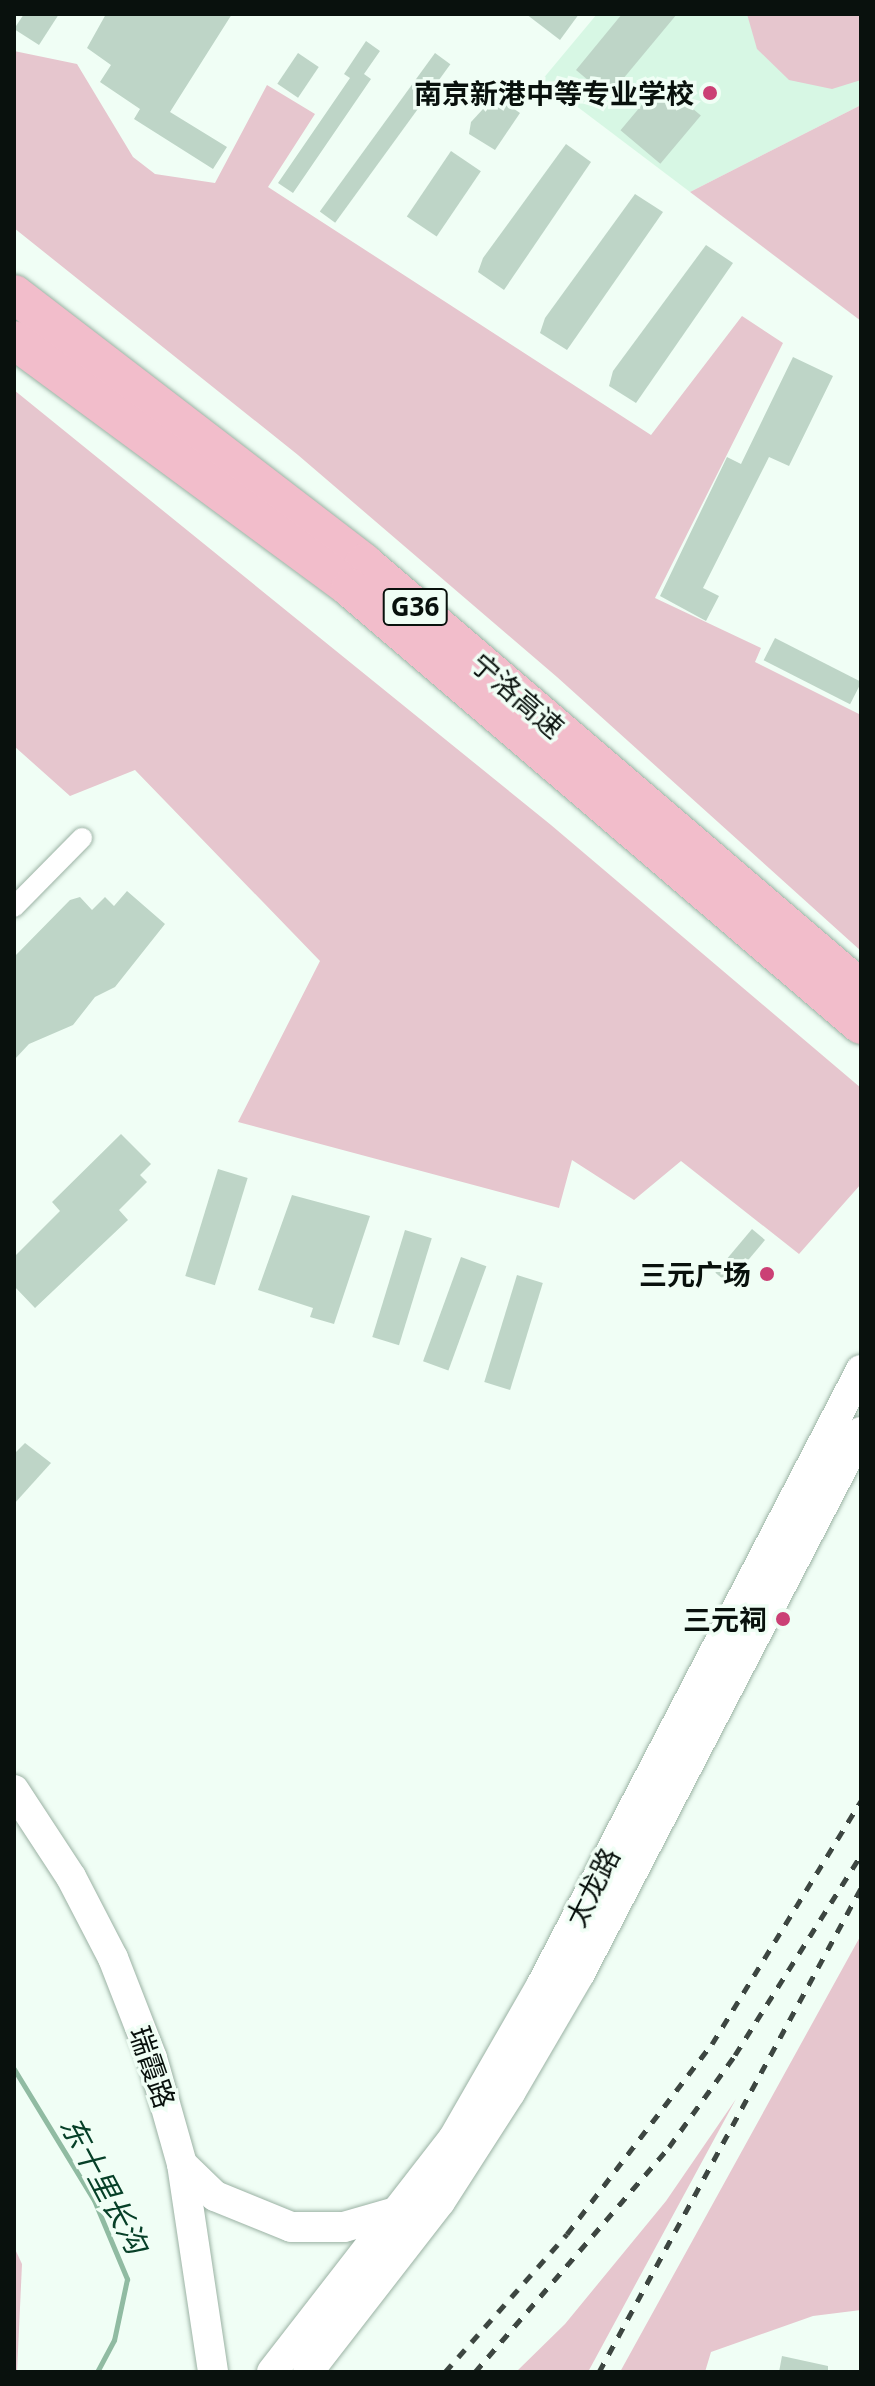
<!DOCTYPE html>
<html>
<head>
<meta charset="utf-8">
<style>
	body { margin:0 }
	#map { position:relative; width:875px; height:2386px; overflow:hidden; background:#f0fef5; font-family:"Open Sans","Noto Sans SC",sans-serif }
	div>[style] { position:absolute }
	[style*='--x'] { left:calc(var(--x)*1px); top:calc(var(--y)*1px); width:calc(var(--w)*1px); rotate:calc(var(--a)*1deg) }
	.built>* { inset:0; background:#d7f7e4 }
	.green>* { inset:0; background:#e6c6ce }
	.stream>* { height:5px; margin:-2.5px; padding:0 2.5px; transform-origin:2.5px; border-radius:2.5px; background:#90bba2 }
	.building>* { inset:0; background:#bed5c7; transform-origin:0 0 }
	.roads { filter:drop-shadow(0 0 2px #9bb2a4) drop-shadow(0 0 2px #9bb2a4) }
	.street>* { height:20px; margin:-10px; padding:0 10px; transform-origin:10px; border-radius:10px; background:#fff }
	.secondary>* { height:30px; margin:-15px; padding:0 15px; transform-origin:15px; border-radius:15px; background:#fff }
	.highway>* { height:38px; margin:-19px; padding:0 19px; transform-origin:19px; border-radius:19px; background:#f2bdcb }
	.rail>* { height:5px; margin-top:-2.5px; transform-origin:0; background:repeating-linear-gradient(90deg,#3d4641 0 10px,transparent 0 20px) }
	.dots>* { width:22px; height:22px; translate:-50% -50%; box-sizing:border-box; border:4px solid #f0fef5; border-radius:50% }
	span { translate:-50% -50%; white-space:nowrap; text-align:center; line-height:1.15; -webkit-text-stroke:7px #f0fef5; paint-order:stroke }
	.shield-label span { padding:2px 6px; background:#f0fef5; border:2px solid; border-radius:6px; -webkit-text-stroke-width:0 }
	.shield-label { font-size:26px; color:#09110d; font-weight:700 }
	.poi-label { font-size:28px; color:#09110d; font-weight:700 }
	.right { translate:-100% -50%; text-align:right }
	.street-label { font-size:28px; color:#09110d }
	.water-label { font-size:30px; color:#074028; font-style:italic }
	.frame { position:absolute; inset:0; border:16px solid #09110d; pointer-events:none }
</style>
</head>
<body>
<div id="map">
	<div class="built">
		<i style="clip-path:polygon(597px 14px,861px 14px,861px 105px,690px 192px,542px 80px)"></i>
	</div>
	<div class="green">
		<i style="clip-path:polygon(747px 14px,861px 14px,861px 80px,832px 89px,789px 80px,757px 49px)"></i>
		<i style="clip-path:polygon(14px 51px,77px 64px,133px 157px,155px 174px,215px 183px,267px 85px,315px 114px,268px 187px,651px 435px,742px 316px,783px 343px,655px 598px,761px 648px,755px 662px,861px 715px,861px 951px,557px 677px,298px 455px,14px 228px)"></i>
		<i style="clip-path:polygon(861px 105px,861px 321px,690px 192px)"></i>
		<i style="clip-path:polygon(14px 390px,551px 825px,861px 1088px,861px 1184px,799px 1254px,681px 1161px,634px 1200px,572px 1160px,559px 1208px,238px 1122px,320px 961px,135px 770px,70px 796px,14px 746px)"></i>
		<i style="clip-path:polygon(861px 1935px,861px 2310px,813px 2316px,711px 2352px,705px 2372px,620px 2372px)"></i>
		<i style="clip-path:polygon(736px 2099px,588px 2372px,516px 2372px,565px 2324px,666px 2201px)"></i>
		<i style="clip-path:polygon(14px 2247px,22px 2264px,17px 2372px,14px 2372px)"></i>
	</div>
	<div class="stream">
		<i style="--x:14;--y:2069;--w:153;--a:58.6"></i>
		<i style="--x:94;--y:2200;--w:86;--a:67.3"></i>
		<i style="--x:127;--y:2279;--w:62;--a:102"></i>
		<i style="--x:114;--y:2340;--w:36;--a:118"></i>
	</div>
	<div class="building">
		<i style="clip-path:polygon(24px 14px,59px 14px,39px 45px,14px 29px)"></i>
		<i style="clip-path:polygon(106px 14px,232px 14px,170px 112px,227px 147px,213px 169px,134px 119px,140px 109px,100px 82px,111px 65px,87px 48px)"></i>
		<i style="clip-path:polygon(526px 14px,579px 14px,560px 40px)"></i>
		<i style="clip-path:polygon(622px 14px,677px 14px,608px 97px,576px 70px)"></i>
		<i style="clip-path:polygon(366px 41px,380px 51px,364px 74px,371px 79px,293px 193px,278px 183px,350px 78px,344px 74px)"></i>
		<i style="left:298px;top:53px;width:25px;height:37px;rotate:34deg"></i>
		<i style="left:435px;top:53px;width:19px;height:196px;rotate:36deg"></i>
		<i style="left:661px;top:82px;width:52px;height:63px;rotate:40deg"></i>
		<i style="clip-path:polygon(495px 96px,520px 113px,495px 150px,469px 134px,471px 122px)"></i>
		<i style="clip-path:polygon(566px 144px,591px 162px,504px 290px,478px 272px,483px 258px)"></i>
		<i style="left:451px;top:151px;width:36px;height:79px;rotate:34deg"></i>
		<i style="clip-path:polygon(635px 194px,663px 212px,567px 350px,540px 333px,545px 318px)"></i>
		<i style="clip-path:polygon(706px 245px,733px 263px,636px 403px,609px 386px,613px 371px)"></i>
		<i style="clip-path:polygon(793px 357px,833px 376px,789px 466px,769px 457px,703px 588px,719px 596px,706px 621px,660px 596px,727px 457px,741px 464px)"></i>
		<i style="left:775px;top:638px;width:97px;height:25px;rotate:27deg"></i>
		<i style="clip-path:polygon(127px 891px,165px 924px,115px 987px,95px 997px,73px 1025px,29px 1044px,14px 1060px,14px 957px,70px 900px,80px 897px,92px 910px,105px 897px,114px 906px)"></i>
		<i style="clip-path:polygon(121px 1134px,151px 1164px,140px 1175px,147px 1182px,119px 1210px,128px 1220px,35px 1308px,14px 1286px,14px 1257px,60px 1211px,52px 1202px)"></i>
		<i style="left:218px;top:1169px;width:31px;height:112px;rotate:17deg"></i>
		<i style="clip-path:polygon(292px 1195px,370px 1216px,334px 1324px,310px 1317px,313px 1308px,258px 1290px)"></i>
		<i style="left:752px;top:1229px;width:17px;height:57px;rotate:40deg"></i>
		<i style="left:405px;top:1230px;width:28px;height:112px;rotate:17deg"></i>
		<i style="left:461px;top:1257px;width:27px;height:111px;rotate:20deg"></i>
		<i style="left:517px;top:1275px;width:27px;height:112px;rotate:17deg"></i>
		<i style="clip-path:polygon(25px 1443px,51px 1463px,14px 1504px,14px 1454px)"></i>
		<i style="clip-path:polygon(782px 2356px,828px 2366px,828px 2372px,779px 2372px)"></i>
	</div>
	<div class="roads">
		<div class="street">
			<i style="--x:14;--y:907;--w:97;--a:-45.4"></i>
		</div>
		<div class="secondary">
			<i style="--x:14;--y:1790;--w:104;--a:56.8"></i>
			<i style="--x:71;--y:1877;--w:91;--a:62.6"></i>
			<i style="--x:113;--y:1958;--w:107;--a:68.7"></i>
			<i style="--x:152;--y:2058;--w:110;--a:74.2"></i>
			<i style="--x:182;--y:2164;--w:210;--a:81.5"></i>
			<i style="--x:182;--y:2164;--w:46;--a:44.1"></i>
			<i style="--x:215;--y:2196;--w:82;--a:22.2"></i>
			<i style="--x:291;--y:2227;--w:53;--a:0"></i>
			<i style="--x:344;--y:2227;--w:57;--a:-16.2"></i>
			<i style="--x:272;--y:2372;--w:295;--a:-52.2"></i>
			<i style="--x:453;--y:2139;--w:179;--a:-60.1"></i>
			<i style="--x:542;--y:1984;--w:692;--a:-62.55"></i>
			<i style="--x:308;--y:2372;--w:215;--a:-52.2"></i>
			<i style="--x:440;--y:2202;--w:130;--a:-57.3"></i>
			<i style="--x:510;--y:2093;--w:137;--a:-59.7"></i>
			<i style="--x:579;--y:1975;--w:612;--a:-62.56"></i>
		</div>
		<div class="highway">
			<i style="--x:14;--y:294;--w:441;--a:37.5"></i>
			<i style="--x:364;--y:563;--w:655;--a:40.6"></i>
			<i style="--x:14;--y:340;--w:418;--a:36.4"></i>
			<i style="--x:350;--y:588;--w:672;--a:40.54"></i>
		</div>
	</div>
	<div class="rail">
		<i style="--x:445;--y:2372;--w:184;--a:-48.5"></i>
		<i style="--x:567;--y:2234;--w:239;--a:-52.7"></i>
		<i style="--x:712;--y:2044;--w:285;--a:-58.5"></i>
		<i style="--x:475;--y:2372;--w:297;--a:-49.2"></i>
		<i style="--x:669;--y:2147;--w:113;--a:-54.3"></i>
		<i style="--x:735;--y:2055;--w:236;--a:-57.8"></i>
		<i style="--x:599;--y:2372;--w:550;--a:-61.57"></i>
	</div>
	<div class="dots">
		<i style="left:710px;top:93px;background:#cb4075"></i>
		<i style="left:767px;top:1274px;background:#cb4075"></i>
		<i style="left:783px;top:1619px;background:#cb4075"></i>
	</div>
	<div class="shield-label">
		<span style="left:415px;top:607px">G36</span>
	</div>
	<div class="poi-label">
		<span class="right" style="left:694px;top:93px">南京新港中等专业学校</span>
		<span class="right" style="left:751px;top:1274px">三元广场</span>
		<span class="right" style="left:767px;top:1619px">三元祠</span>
	</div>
	<div class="street-label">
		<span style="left:518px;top:695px;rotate:41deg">宁洛高速</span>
		<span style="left:592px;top:1887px;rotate:-63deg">太龙路</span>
		<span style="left:153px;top:2067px;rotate:71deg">瑞霞路</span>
	</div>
	<div class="water-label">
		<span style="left:104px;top:2185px;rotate:62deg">东十里长沟</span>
	</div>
	<div class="frame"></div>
</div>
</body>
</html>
